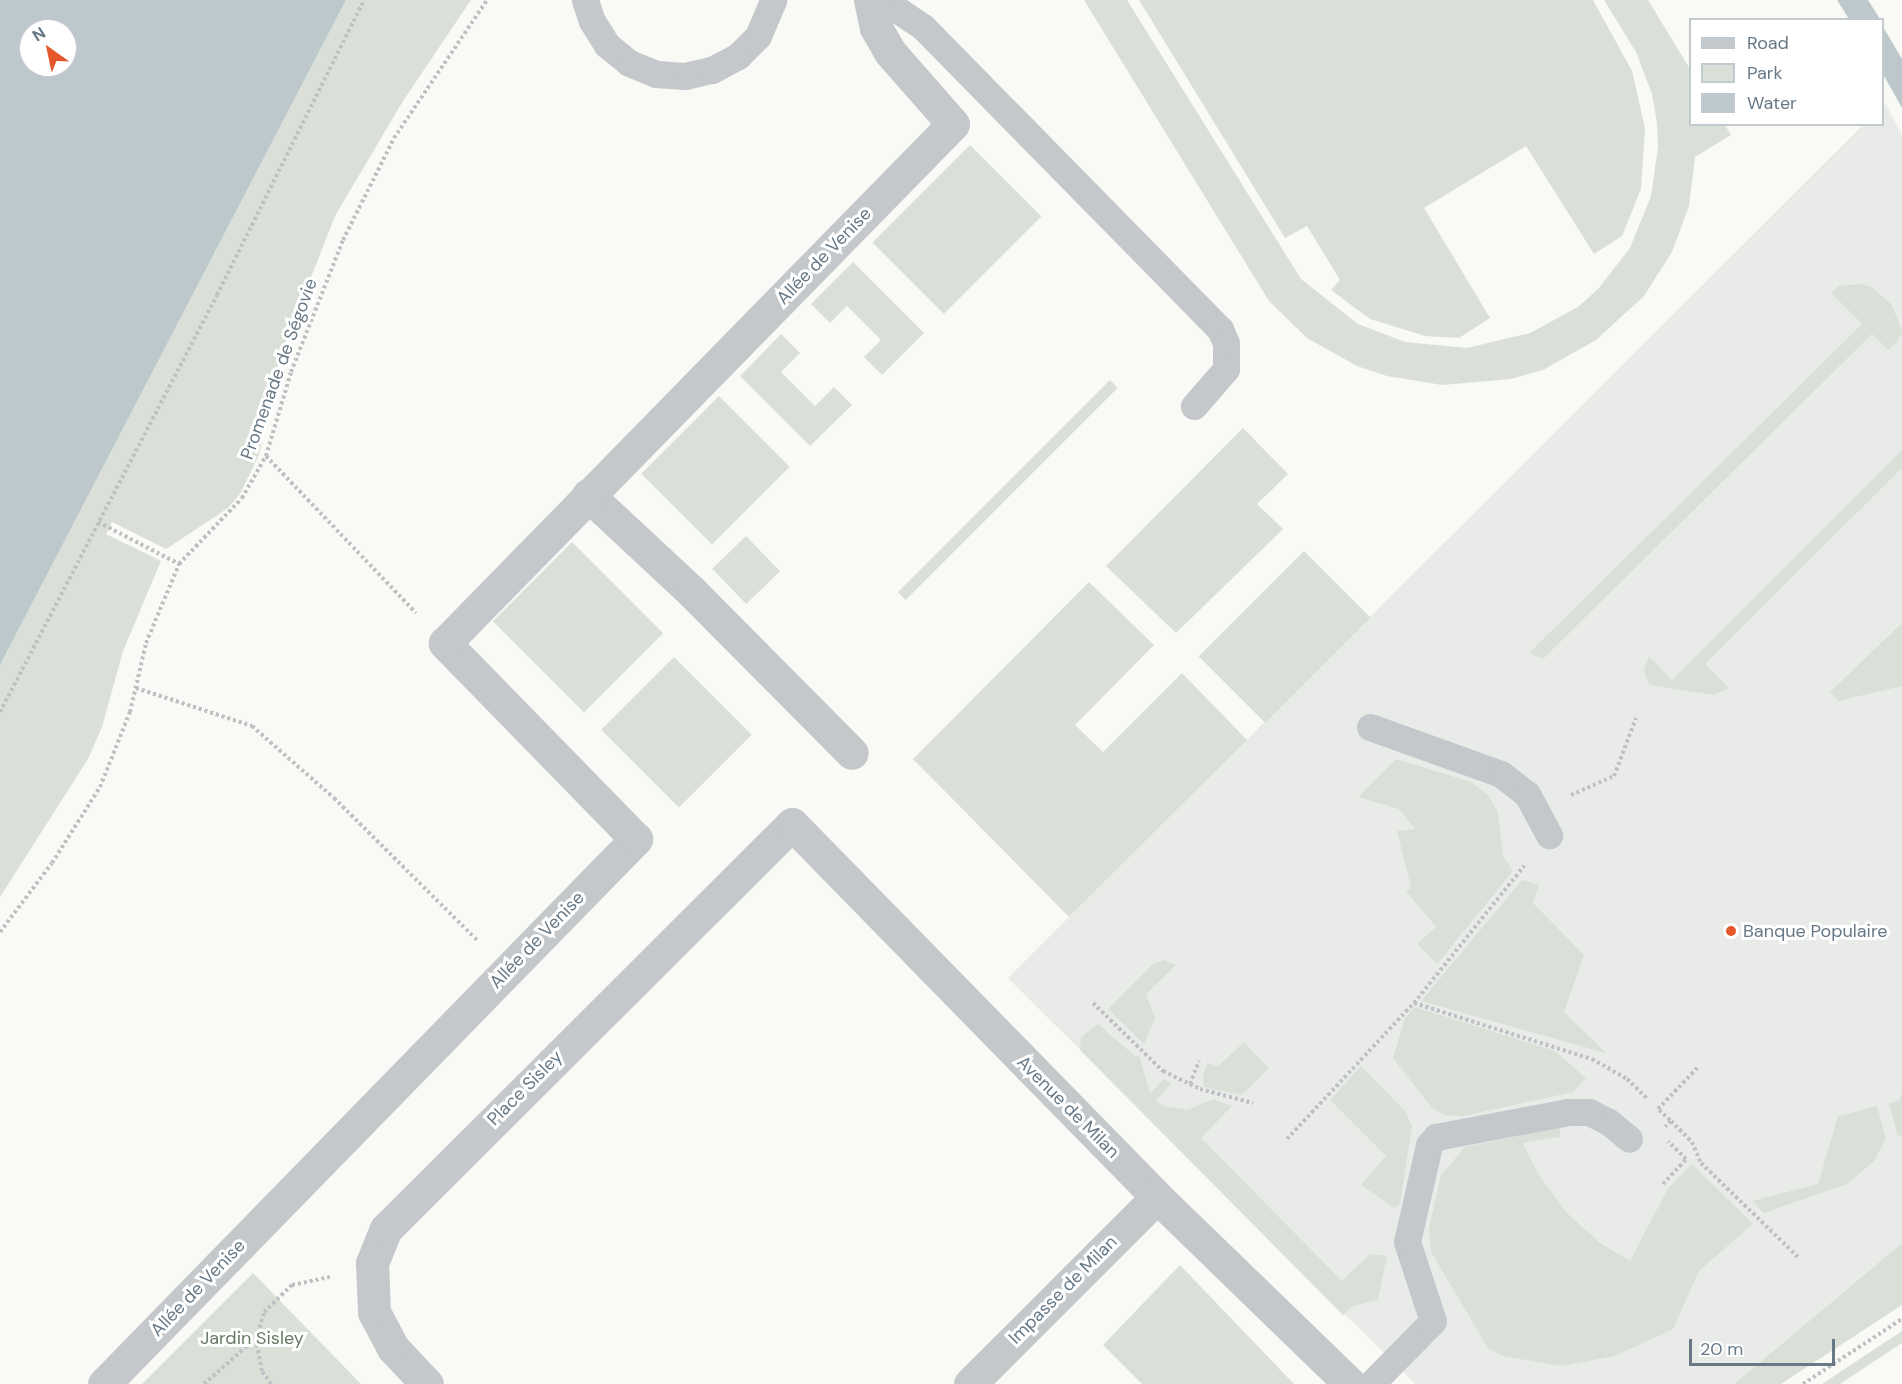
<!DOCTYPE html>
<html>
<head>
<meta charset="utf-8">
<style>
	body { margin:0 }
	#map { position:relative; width:1902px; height:1384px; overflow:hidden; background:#f9f9f6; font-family:"DM Sans",sans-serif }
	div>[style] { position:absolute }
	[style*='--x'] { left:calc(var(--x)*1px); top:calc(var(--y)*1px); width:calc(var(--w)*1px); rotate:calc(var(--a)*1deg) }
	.built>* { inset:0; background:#e9ebe9 }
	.green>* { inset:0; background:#dae0d7; transform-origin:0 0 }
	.water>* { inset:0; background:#bcc8cc }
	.path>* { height:4px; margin-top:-2px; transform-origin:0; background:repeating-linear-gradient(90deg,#bec0c3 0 3px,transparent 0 6px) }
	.service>* { height:27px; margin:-13.5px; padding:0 13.5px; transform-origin:13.5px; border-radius:13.5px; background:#c4c8cb }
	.pedestrian>* { height:33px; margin:-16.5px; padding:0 16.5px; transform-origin:16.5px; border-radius:16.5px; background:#c4c8cb }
	.minor>* { height:33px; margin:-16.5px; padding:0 16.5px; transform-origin:16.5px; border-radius:16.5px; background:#c4c8cb }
	.dots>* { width:16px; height:16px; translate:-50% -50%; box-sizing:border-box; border:3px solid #fff; border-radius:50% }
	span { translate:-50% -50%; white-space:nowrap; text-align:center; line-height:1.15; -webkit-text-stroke:6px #fff; paint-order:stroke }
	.street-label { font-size:18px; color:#677987 }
	.poi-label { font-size:18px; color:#677987 }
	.left { translate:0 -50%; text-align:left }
	.park-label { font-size:18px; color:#667962 }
	.legend { position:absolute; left:1689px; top:18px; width:195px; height:108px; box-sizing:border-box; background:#fff; border:2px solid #c2c9cf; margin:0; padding:8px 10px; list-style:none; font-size:18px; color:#677987 }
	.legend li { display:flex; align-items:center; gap:12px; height:30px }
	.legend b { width:30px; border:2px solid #c2c9cf }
	.north { position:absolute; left:18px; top:18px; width:60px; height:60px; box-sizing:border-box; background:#fff; border:2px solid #c2c9cf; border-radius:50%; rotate:327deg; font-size:16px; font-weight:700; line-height:24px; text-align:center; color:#677987 }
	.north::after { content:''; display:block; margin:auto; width:21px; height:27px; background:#e5562a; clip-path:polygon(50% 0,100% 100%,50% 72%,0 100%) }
	.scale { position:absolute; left:1689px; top:1339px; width:146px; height:27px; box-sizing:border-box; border:3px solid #677987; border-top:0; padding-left:8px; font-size:18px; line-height:21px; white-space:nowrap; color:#677987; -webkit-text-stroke:4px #fff; paint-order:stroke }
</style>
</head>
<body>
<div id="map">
	<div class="built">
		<i style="clip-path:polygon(1885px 103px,1902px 135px,1902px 1243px,1734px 1384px,1415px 1384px,1008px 978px,1863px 125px,1882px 124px)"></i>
	</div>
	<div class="green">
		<i style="clip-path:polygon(346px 0,471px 0,403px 101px,335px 216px,281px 354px,259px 455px,240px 494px,228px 508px,166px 549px,112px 522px,106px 534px,161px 561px,123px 651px,102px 727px,88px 759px,0 897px,0 665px)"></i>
		<i style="clip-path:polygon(1084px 0,1127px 0,1301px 279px,1358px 324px,1405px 342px,1467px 348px,1530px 333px,1578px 307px,1599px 288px,1630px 248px,1651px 196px,1658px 147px,1657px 123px,1652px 94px,1636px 52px,1604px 0,1648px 0,1690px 69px,1690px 124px,1725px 125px,1731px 135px,1695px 157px,1689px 206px,1672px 252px,1644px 296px,1596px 340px,1543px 370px,1511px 379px,1442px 385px,1387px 376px,1357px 366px,1307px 338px,1269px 301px)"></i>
		<i style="clip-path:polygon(1139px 0,1593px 0,1632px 71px,1645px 128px,1641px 189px,1622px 236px,1594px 254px,1526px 146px,1424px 208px,1490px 318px,1459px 338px,1425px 336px,1370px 319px,1331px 290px,1340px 280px,1307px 226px,1285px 238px)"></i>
		<i style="left:970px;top:145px;width:101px;height:138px;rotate:45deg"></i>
		<i style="clip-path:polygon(853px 262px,924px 333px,882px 375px,864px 357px,881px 340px,847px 306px,830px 323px,811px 304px)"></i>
		<i style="clip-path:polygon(1860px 284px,1872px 287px,1892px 305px,1902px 331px,1898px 341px,1888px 350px,1872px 334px,1543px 659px,1529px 653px,1862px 324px,1831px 293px,1839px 286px)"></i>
		<i style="clip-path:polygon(781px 334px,800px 353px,781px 372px,815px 406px,834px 387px,852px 405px,810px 446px,740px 376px)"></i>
		<i style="left:1110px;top:380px;width:11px;height:300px;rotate:45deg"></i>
		<i style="left:719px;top:396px;width:100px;height:110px;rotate:45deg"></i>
		<i style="clip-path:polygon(1243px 428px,1288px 474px,1257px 504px,1283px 529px,1176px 633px,1106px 566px)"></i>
		<i style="clip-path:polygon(1902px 450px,1902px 468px,1705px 664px,1729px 688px,1714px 695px,1649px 685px,1644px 670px,1649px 656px,1672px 680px)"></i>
		<i style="left:746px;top:536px;width:49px;height:47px;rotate:46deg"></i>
		<i style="left:572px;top:542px;width:129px;height:112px;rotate:45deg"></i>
		<i style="left:1304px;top:551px;width:94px;height:149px;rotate:45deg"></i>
		<i style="clip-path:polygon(1089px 582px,1154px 645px,1075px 725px,1103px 752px,1182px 673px,1247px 740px,1069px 917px,913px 759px)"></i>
		<i style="clip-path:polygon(1902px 623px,1902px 686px,1838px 701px,1830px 692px)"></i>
		<i style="left:674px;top:657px;width:110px;height:103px;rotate:45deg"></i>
		<i style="clip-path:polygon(1396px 759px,1471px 782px,1488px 795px,1498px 812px,1503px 856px,1513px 871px,1437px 964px,1417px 944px,1436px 927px,1406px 891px,1411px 887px,1397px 831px,1415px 829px,1399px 809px,1358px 797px)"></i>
		<i style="clip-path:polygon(1522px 880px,1539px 885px,1533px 903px,1584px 955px,1564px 1012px,1606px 1053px,1421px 1001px)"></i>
		<i style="clip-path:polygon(1163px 960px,1176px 965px,1146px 994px,1155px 1018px,1144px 1044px,1108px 1009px,1152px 965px)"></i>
		<i style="clip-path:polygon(1415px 1007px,1555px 1051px,1586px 1078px,1573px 1092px,1464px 1116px,1444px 1115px,1432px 1108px,1393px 1058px,1405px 1018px)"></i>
		<i style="clip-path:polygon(1098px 1024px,1136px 1057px,1139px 1054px,1150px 1094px,1164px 1079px,1171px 1084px,1156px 1101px,1163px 1106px,1187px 1110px,1213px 1099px,1232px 1106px,1201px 1138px,1342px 1281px,1370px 1254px,1387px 1256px,1378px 1300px,1352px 1306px,1343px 1315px,1080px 1050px,1081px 1037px)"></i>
		<i style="clip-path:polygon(1244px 1042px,1269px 1068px,1242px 1095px,1204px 1087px,1203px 1076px,1207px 1063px,1218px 1066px)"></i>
		<i style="clip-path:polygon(1361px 1066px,1405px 1111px,1412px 1126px,1400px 1204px,1394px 1208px,1361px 1185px,1386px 1156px,1330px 1100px)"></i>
		<i style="clip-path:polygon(1902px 1089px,1902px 1135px,1898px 1136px,1889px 1103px,1900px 1100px)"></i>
		<i style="clip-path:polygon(1877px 1106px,1886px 1139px,1874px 1161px,1847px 1184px,1764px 1213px,1752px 1201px,1818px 1184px,1838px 1116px)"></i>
		<i style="clip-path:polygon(1560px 1127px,1560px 1137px,1523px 1143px,1537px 1172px,1566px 1212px,1600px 1243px,1630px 1261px,1668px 1188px,1692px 1164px,1753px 1224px,1699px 1271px,1673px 1329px,1615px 1356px,1562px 1366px,1503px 1356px,1488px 1348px,1431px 1252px,1429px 1228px,1441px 1175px,1465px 1147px)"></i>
		<i style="clip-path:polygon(1902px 1243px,1902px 1305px,1781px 1384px,1734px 1384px)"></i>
		<i style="clip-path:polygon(1180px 1265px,1294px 1384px,1142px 1384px,1103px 1345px)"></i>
		<i style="clip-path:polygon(253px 1273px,361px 1384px,142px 1384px)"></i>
		<i style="clip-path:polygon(1902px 1331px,1902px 1343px,1840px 1384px,1822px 1384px)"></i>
	</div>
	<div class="water">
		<i style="clip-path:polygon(evenodd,0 0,346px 0,0 665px,0 0,30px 30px,66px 30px,66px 66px,30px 66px,30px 30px)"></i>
		<i style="clip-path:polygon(1837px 0,1868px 0,1880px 19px,1849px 19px)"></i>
		<i style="clip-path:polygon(1882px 25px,1902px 59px,1902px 108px,1883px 74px)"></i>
	</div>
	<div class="path">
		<i style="--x:266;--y:456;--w:217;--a:46.3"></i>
		<i style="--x:98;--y:522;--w:91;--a:27.4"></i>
		<i style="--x:136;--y:688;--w:122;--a:18.1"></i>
		<i style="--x:252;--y:726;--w:109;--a:41.3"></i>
		<i style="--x:334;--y:798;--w:202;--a:44.8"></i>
		<i style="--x:0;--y:712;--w:470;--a:-62.5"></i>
		<i style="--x:217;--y:295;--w:330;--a:-63.5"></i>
		<i style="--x:1571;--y:795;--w:47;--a:-23.8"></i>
		<i style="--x:1614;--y:776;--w:62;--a:-69.2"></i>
		<i style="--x:0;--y:932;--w:86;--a:-53"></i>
		<i style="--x:52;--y:863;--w:90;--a:-57.7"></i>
		<i style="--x:100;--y:787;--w:81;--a:-68.2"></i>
		<i style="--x:130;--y:712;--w:71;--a:-76.9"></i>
		<i style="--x:146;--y:643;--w:86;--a:-67.3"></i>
		<i style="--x:179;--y:564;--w:91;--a:-46.3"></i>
		<i style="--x:242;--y:498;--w:48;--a:-60.3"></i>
		<i style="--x:266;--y:456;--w:88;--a:-73.4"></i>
		<i style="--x:291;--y:372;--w:142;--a:-68.5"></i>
		<i style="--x:343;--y:240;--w:114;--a:-63.4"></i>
		<i style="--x:394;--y:138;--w:166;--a:-56"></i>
		<i style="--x:1093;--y:1003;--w:98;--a:44.2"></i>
		<i style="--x:1163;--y:1071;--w:41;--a:25.9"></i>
		<i style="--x:1200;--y:1089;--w:55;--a:14.8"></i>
		<i style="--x:1414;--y:1003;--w:176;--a:-51.2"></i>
		<i style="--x:1190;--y:1084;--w:25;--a:-69"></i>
		<i style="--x:1658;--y:1109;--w:59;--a:-46.4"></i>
		<i style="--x:1659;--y:1110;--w:16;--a:43"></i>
		<i style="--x:1671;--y:1121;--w:8;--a:135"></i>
		<i style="--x:1671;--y:1121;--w:30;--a:45"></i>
		<i style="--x:1692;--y:1142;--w:23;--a:67"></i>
		<i style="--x:1701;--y:1163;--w:138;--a:44.1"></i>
		<i style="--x:1287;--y:1139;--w:186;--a:-47"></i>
		<i style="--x:1414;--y:1003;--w:187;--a:17.5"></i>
		<i style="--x:1592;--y:1059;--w:40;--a:29.7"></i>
		<i style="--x:1627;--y:1079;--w:30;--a:44"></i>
		<i style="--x:1663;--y:1184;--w:34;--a:-47"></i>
		<i style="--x:1686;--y:1159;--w:25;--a:-135"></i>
		<i style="--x:204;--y:1384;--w:68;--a:-41.4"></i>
		<i style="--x:271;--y:1384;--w:16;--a:-125"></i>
		<i style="--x:262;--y:1371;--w:33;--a:-101"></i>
		<i style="--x:256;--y:1339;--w:28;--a:-73"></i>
		<i style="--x:264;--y:1312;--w:39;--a:-44"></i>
		<i style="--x:292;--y:1285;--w:39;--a:-12"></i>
		<i style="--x:1803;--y:1384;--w:118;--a:-33.3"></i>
	</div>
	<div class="service">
		<i style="--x:585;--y:0;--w:22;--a:72"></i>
		<i style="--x:592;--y:21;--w:28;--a:58"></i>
		<i style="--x:607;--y:45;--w:28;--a:39"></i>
		<i style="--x:629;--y:63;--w:29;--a:22"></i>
		<i style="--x:656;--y:74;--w:29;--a:4"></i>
		<i style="--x:685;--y:76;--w:28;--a:-13"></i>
		<i style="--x:712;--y:70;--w:30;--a:-28"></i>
		<i style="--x:738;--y:56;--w:28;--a:-45"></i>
		<i style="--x:758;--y:36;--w:39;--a:-67"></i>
		<i style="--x:883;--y:0;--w:48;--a:34"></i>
		<i style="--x:923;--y:27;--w:424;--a:45.5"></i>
		<i style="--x:1220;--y:329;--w:15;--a:67"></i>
		<i style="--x:1226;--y:343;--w:26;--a:90"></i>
		<i style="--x:1226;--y:369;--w:49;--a:130.9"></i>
		<i style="--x:1370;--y:727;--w:139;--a:19.7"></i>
		<i style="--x:1501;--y:774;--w:33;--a:38"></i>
		<i style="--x:1527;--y:794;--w:47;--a:61.8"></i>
		<i style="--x:1371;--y:1384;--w:88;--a:-45.5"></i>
		<i style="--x:1433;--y:1321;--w:83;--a:-108.2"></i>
		<i style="--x:1407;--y:1242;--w:99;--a:-77.2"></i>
		<i style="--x:1429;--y:1145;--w:11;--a:-49"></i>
		<i style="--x:1436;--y:1137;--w:134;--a:-10.7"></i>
		<i style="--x:1568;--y:1112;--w:21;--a:0"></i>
		<i style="--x:1589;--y:1112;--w:22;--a:27"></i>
		<i style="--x:1609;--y:1122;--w:26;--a:40"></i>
	</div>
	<div class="pedestrian">
		<i style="--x:588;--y:495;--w:141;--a:43"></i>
		<i style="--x:691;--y:591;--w:228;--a:45.2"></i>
		<i style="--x:104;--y:1384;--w:762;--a:-45.69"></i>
		<i style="--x:636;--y:839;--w:274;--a:-134.3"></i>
		<i style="--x:445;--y:643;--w:726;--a:-45.61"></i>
		<i style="--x:953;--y:124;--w:96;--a:-131.2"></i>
		<i style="--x:890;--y:52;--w:28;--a:-120"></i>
		<i style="--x:876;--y:28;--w:29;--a:-102"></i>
	</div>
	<div class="minor">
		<i style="--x:427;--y:1384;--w:50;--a:-133.4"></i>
		<i style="--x:393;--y:1348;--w:41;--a:-117.8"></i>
		<i style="--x:374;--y:1312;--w:49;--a:-92.3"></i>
		<i style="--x:372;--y:1263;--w:37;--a:-68"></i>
		<i style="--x:386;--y:1229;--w:573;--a:-44.93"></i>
		<i style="--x:792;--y:824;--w:522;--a:45.62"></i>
		<i style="--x:1157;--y:1197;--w:269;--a:44.1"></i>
		<i style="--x:970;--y:1384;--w:264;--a:-45"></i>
	</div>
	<div class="dots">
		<i style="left:1731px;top:931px;background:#e5562a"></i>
	</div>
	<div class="street-label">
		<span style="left:824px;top:256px;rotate:-46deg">Allée de Venise</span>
		<span style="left:279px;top:369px;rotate:-70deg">Promenade de Ségovie</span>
		<span style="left:537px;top:940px;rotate:-46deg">Allée de Venise</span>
		<span style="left:525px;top:1088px;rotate:-45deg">Place Sisley</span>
		<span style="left:1068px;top:1107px;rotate:45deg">Avenue de Milan</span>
		<span style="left:198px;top:1288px;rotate:-46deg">Allée de Venise</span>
		<span style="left:1063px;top:1290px;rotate:-45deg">Impasse de Milan</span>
	</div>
	<div class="poi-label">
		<span class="left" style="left:1743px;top:931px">Banque Populaire</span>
	</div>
	<div class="park-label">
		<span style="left:252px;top:1338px">Jardin Sisley</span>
	</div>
	<ul class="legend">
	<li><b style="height:8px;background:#c4c8cb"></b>Road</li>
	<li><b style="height:16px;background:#dae0d7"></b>Park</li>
	<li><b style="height:16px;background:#bcc8cc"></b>Water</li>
	</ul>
	<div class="north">N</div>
	<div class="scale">20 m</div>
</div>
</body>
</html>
